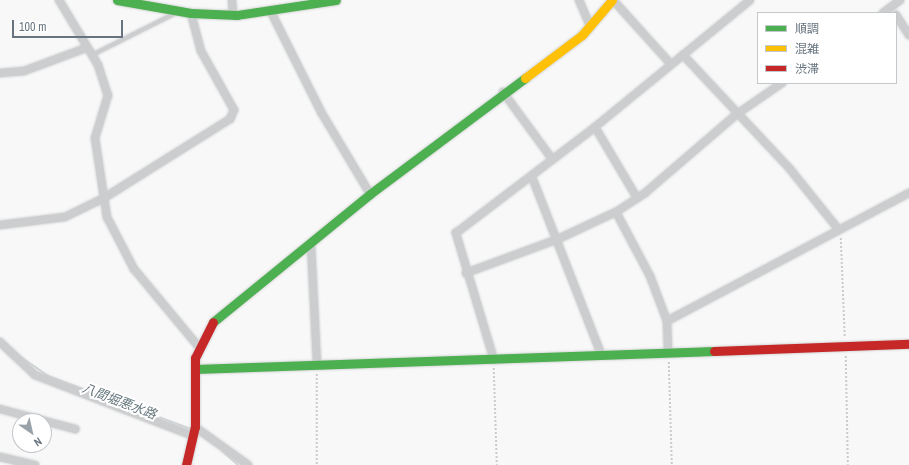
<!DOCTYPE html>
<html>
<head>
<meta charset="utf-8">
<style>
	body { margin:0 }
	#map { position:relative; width:909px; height:465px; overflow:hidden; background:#f8f8f8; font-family:"Archivo Narrow","Noto Sans JP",sans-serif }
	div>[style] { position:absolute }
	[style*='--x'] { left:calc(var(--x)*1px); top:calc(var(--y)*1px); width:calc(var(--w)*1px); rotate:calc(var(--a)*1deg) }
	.stream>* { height:2px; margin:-1px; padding:0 1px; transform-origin:1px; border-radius:1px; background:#cdd3d6 }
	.path>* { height:1.5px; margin-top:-0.75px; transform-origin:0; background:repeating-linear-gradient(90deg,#c9cacb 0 2px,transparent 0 4px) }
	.roads { filter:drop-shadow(0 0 1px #d4d5d6) drop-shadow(0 0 1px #d4d5d6) }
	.lane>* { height:4px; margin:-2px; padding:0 2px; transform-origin:2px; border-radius:2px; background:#cbcdce }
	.street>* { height:8px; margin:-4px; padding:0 4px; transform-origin:4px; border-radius:4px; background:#cbcdce }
	.fast>* { height:9px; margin:-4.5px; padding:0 4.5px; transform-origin:4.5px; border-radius:4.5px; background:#4caf50 }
	.slow>* { height:9px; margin:-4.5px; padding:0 4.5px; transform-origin:4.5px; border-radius:4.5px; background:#ffc107 }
	.jam>* { height:9px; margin:-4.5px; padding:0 4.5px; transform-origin:4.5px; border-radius:4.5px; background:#c62828 }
	span { translate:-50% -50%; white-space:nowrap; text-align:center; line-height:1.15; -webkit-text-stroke:4px #fff; paint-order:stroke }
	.water-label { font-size:13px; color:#67787f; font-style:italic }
	.legend { position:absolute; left:757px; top:12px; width:140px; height:72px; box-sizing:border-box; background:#fff; border:1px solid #c2c7cc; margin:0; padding:5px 7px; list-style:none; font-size:12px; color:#67747f }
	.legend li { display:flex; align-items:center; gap:8px; height:20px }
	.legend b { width:20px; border:1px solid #c2c7cc }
	.north { position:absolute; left:12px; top:413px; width:40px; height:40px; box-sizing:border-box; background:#fff; border:1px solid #c2c7cc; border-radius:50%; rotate:146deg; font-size:11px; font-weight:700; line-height:16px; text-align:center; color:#67747f }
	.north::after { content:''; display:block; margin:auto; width:14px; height:18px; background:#9aa2a9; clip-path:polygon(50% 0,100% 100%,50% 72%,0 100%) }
	.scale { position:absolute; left:12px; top:20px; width:111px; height:18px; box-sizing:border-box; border:2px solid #67747f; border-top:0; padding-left:5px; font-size:12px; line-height:14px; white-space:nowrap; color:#67747f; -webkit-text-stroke:3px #fff; paint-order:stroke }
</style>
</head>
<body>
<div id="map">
	<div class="stream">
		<i style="--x:21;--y:357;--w:33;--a:35"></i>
		<i style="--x:48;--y:376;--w:153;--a:20.3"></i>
		<i style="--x:222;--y:451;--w:21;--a:41"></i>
	</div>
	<div class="path">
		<i style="--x:841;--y:238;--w:100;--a:87.7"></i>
		<i style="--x:846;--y:356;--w:109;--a:88.9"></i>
		<i style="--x:669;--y:362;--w:103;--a:88.3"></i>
		<i style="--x:494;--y:368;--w:97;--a:88.2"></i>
		<i style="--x:317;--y:374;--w:91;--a:90"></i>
	</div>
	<div class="roads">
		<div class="lane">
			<i style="--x:92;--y:55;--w:92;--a:-26.6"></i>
		</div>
		<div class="street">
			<i style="--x:59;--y:0;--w:76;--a:59"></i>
			<i style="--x:98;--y:65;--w:32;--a:72"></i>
			<i style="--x:108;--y:95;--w:45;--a:106.8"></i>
			<i style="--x:95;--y:138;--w:80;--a:81.4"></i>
			<i style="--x:107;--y:217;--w:59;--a:62.6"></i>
			<i style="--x:134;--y:269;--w:100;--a:50.3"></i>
			<i style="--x:232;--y:0;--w:15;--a:86"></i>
			<i style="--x:579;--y:0;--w:28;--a:67"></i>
			<i style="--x:613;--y:0;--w:85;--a:47.9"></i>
			<i style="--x:271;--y:12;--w:112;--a:63.4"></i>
			<i style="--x:321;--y:112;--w:96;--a:59.1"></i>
			<i style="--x:883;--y:13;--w:21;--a:-37"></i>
			<i style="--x:896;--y:15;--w:24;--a:57"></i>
			<i style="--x:683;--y:55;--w:156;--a:46.8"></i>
			<i style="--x:790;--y:169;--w:78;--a:51.2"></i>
			<i style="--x:0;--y:73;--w:24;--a:-5"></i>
			<i style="--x:24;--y:71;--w:66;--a:-20.4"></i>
			<i style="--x:503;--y:92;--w:83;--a:53.8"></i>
			<i style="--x:595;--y:127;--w:82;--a:59.4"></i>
			<i style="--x:532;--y:177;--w:190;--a:68.7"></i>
			<i style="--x:616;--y:212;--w:72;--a:62"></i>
			<i style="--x:650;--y:276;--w:48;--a:69.3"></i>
			<i style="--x:667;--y:321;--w:31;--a:88"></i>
			<i style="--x:0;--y:225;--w:65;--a:-7"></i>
			<i style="--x:65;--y:217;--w:43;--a:-26"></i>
			<i style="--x:104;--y:198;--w:149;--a:-32.1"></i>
			<i style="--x:230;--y:119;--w:10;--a:-66"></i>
			<i style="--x:234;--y:110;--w:68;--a:-119.2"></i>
			<i style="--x:201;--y:51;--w:39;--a:-105"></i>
			<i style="--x:311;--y:245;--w:119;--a:87.1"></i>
			<i style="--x:466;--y:273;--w:98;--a:-20.3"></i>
			<i style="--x:558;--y:239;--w:64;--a:-25"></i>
			<i style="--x:616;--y:212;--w:35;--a:-33"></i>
			<i style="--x:645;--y:193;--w:121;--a:-40.7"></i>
			<i style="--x:737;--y:114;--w:55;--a:-34.6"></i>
			<i style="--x:667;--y:321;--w:274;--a:-27.9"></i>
			<i style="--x:0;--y:342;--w:48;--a:43.3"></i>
			<i style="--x:35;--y:375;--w:170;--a:21"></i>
			<i style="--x:494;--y:360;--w:133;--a:-106.7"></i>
			<i style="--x:456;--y:233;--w:175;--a:-37.3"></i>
			<i style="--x:595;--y:127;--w:200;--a:-39.3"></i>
			<i style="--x:0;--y:409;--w:78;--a:14.9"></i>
			<i style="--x:195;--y:427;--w:65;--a:35.6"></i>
			<i style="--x:0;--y:457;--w:36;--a:13"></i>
		</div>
		<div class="fast">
			<i style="--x:117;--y:0;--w:75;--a:10"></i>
			<i style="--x:191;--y:13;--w:46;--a:2.5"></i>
			<i style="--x:237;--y:15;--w:100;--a:-8.6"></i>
			<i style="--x:213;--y:322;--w:203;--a:-39.2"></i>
			<i style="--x:370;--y:194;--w:194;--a:-36.8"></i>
			<i style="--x:195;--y:369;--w:519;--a:-1.99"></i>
		</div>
		<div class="slow">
			<i style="--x:525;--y:78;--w:71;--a:-37"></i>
			<i style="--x:582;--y:35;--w:46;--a:-49.4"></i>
		</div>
		<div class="jam">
			<i style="--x:714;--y:351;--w:195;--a:-2.1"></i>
			<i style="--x:186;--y:465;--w:39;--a:-77"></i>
			<i style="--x:195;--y:427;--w:69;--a:-90"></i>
			<i style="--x:195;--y:358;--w:40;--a:-63.4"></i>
		</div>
	</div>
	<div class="water-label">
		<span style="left:119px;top:402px;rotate:21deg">八間堀悪水路</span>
	</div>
	<ul class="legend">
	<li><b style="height:5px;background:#4caf50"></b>順調</li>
	<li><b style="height:5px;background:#ffc107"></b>混雑</li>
	<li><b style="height:5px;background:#c62828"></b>渋滞</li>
	</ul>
	<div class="north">N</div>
	<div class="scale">100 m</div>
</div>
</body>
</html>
